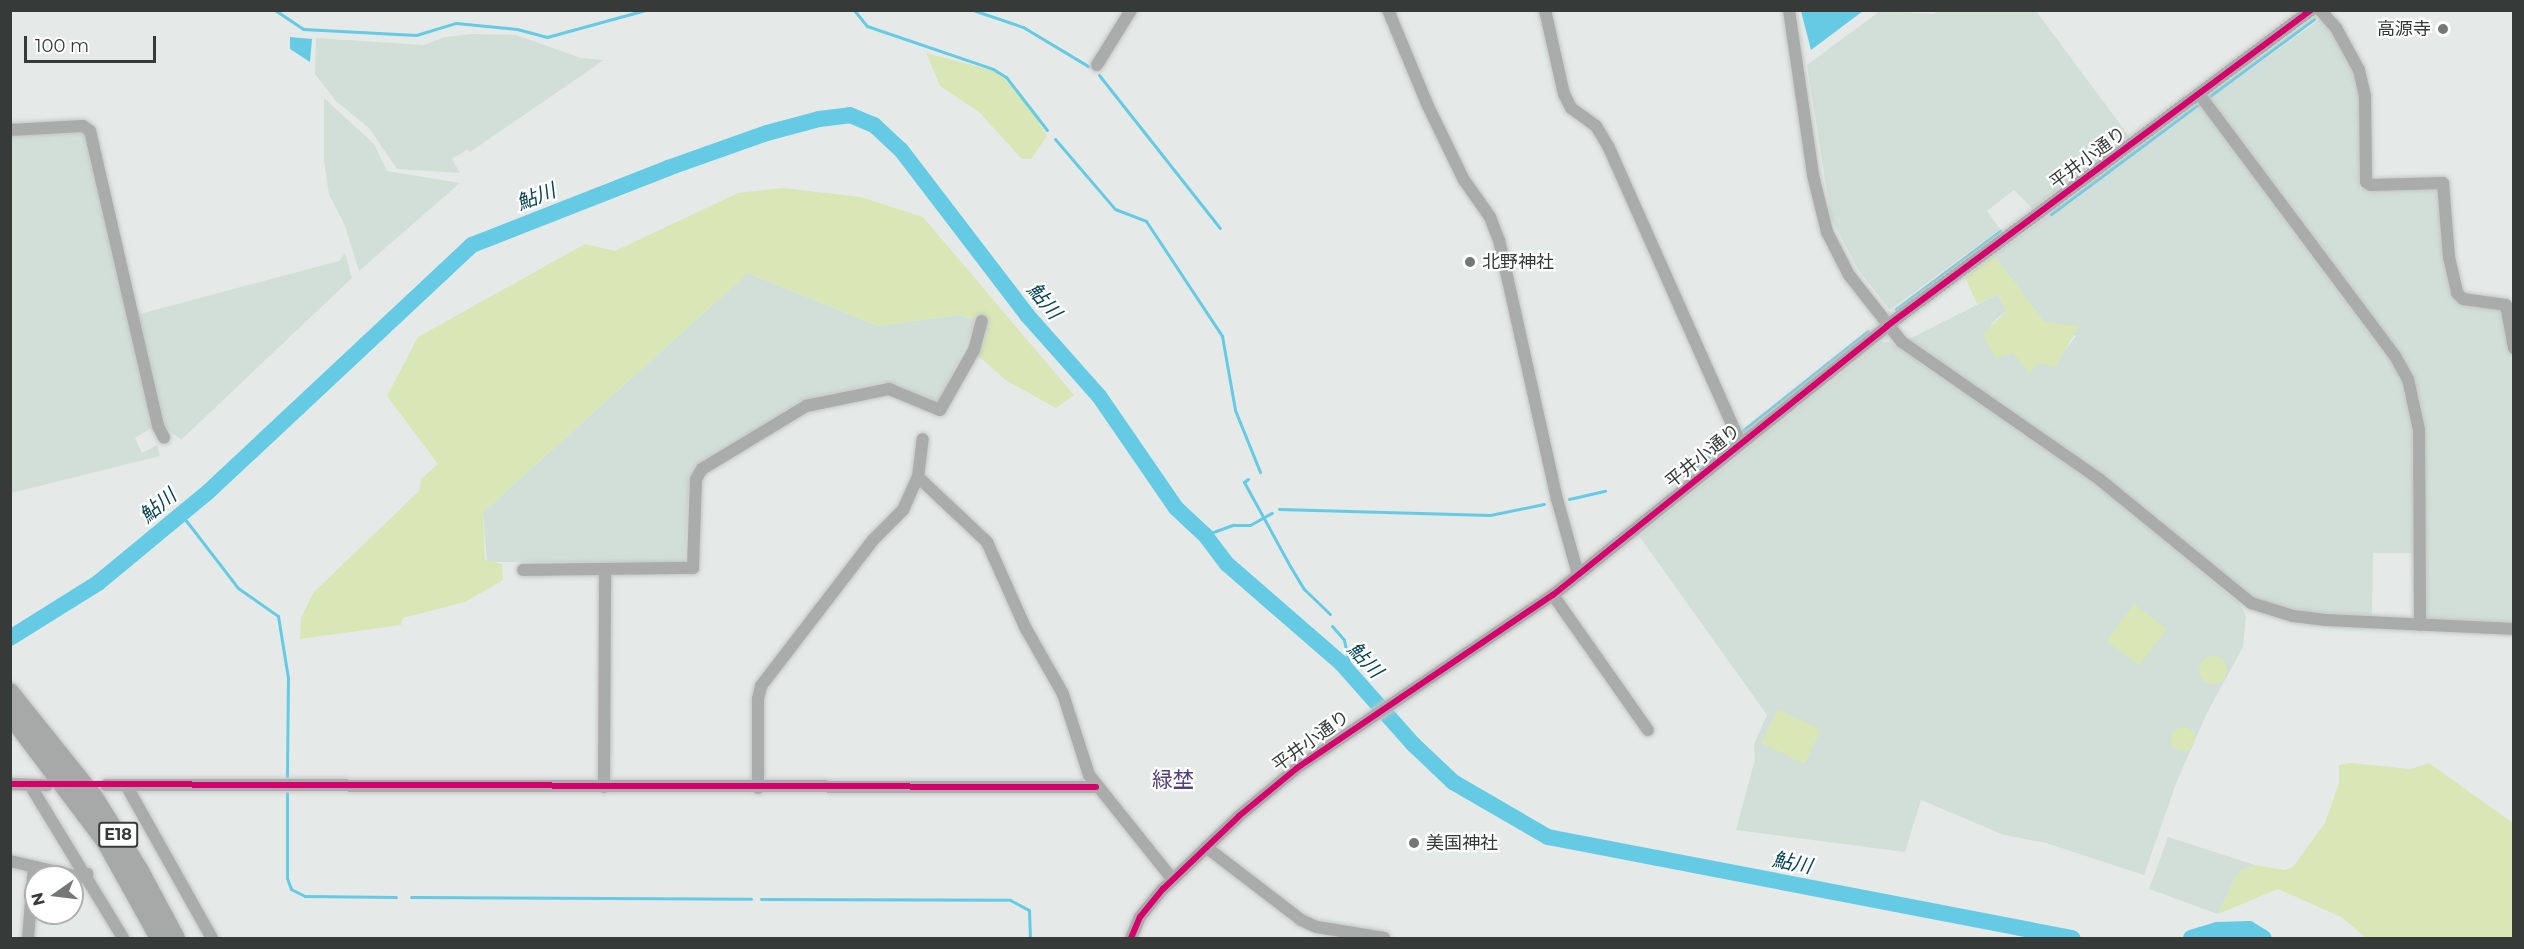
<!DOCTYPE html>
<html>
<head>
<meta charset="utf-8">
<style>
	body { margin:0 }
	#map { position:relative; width:2524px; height:949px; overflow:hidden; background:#e5eae8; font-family:Montserrat,"Noto Sans JP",sans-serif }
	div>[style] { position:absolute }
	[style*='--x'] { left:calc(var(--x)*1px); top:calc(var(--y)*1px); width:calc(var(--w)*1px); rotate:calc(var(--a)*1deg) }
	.built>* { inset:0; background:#d2dfd9 }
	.green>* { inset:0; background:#d9e6b6; transform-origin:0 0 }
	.round { border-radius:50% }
	.water>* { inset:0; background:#65cbe4 }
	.stream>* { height:3px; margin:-1.5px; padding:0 1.5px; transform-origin:1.5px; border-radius:1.5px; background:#65cbe4 }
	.river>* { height:16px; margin:-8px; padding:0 8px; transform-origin:8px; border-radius:8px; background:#65cbe4 }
	.roads { filter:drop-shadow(0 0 2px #c3c6c5) drop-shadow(0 0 2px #c3c6c5) }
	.minor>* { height:12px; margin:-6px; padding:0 6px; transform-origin:6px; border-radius:6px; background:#aaacab }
	.highway>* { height:18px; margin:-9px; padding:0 9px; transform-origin:9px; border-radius:9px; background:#a6a9a7 }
	.cycleway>* { height:6px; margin:-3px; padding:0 3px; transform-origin:3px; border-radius:3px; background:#d6006c }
	.dots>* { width:16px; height:16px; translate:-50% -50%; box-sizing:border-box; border:3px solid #fff; border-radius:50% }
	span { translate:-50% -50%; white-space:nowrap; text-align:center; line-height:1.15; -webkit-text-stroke:4.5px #fff; paint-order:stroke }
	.shield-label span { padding:2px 4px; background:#fff; border:2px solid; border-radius:4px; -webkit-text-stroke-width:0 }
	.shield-label { font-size:16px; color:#363a38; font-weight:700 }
	.poi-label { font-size:18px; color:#363a38 }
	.right { translate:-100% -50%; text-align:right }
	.left { translate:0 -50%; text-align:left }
	.street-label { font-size:18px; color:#363a38 }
	.water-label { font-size:20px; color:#084554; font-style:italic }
	.quarter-label { font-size:21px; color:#53417e }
	.frame { position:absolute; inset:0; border:12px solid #363a38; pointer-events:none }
	.north { position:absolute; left:24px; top:865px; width:60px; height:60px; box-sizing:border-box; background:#fff; border:2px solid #afb0af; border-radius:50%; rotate:256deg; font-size:16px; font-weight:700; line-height:24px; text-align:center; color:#363a38 }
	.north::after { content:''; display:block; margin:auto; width:21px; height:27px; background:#737876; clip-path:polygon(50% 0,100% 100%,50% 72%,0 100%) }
	.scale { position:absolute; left:24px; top:36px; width:132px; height:27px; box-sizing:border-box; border:3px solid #363a38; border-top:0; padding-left:8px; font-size:18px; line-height:21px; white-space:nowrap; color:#363a38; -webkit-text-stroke:4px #fff; paint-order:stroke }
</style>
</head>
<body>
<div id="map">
	<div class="built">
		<i style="clip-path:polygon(1938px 11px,2036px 11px,2129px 136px,2033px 209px,2014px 190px,1987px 211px,2000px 229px,1890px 310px,1859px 271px,1831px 218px,1807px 65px,1880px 11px,1934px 14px)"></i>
		<i style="clip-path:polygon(2320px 19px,2332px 29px,2355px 71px,2361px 97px,2360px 189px,2437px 186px,2441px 189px,2454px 296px,2504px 311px,2514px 372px,2513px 625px,2428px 622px,2423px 617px,2423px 430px,2417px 390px,2209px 99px)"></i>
		<i style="clip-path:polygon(472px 34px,516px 35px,581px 58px,604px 60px,470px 152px,468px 149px,452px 159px,460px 173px,397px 169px,369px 128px,336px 101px,315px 74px,316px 38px,424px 45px,445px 37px)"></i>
		<i style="clip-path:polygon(324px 98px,374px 144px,387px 171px,460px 183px,359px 271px,344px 223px,329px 195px,324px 161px)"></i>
		<i style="clip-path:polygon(2200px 106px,2405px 381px,2414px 430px,2415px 553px,2373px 553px,2372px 616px,2294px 611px,2254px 600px,1907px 340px,1998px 294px,2006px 311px,1991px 324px,2013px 353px,2039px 363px,2056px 362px,2076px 336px,2044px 322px,1994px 255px)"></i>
		<i style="clip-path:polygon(81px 132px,90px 137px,153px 427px,135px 438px,142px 453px,157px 445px,160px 456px,11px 493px,11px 134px)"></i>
		<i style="clip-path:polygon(345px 253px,352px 278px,181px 440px,162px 424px,136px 315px,339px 261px)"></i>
		<i style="clip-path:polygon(748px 273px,878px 326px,958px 315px,977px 320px,941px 399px,936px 402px,883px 382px,799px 402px,696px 466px,689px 483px,684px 563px,487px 562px,483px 512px)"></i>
		<i style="clip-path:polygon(1881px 342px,1890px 342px,2099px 487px,2239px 603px,2246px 616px,2243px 647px,2207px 713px,2177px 781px,2144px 875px,2046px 843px,2004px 835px,1921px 800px,1905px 852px,1736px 830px,1755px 759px,1754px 744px,1767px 715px,1639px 536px)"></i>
		<i style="clip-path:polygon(2168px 837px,2255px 865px,2238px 872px,2218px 914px,2149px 889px)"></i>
	</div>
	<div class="green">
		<i style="clip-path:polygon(926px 53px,991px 70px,1004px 78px,1032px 111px,1047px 136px,1031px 159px,1022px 159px,979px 112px,940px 86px)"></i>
		<i style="clip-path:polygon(783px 188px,861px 197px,923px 217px,1074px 395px,1056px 408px,1007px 381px,976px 354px,986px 322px,958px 315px,878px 326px,748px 273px,483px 512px,485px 560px,502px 564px,503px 580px,465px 602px,403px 618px,401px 625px,300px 639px,301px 618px,313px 593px,419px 491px,421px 479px,438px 464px,387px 396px,418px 337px,585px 244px,615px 251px,738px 193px)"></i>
		<i style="clip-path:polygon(1994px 255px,2044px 322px,2079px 326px,2055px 367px,2039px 363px,2029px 373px,2013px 353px,1995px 358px,1983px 335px,2006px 311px,1998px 294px,1977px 304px,1965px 277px)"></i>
		<i style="left:2134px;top:604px;width:41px;height:46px;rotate:37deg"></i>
		<i class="round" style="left:2199px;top:656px;width:28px;height:28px"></i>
		<i style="left:1778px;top:709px;width:48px;height:38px;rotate:26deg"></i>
		<i class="round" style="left:2171px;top:727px;width:24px;height:24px"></i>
		<i style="clip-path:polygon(2351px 763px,2411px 769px,2429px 763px,2513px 823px,2513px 938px,2366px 938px,2343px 918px,2278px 889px,2218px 914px,2238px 872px,2255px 865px,2285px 870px,2293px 867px,2325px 823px,2339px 783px,2339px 765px)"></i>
	</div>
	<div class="water">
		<i style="clip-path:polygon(1801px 11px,1863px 10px,1863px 11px,1811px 50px)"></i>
		<i style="clip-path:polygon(290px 37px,312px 39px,310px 62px,290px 49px)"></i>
	</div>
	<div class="stream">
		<i style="--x:275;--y:10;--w:34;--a:34"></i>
		<i style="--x:303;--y:29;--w:113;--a:3"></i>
		<i style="--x:416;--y:35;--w:42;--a:-16.7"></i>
		<i style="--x:456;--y:23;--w:61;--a:5.6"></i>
		<i style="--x:517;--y:29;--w:31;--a:15"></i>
		<i style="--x:547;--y:37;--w:103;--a:-15.3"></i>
		<i style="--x:854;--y:10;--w:21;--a:51"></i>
		<i style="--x:867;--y:26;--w:133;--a:18.8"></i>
		<i style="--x:993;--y:69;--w:15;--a:32"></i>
		<i style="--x:1006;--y:77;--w:67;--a:52.3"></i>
		<i style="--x:973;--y:10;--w:53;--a:18.8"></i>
		<i style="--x:1023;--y:27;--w:76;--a:31"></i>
		<i style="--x:1099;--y:75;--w:195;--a:51.7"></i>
		<i style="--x:2207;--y:98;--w:133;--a:-36.4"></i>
		<i style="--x:1055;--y:139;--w:92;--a:49.4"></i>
		<i style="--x:1115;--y:209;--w:33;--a:21"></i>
		<i style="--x:1146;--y:221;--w:138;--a:56.5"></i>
		<i style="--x:1222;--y:336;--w:75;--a:80"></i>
		<i style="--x:1235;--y:410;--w:67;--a:68"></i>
		<i style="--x:2051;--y:214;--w:187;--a:-36.7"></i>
		<i style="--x:1896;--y:309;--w:130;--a:-36.9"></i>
		<i style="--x:1741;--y:432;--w:162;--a:-38.5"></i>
		<i style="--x:1684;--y:475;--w:57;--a:-36.5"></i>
		<i style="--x:1248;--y:479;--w:5;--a:143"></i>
		<i style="--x:1244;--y:482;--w:96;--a:61.3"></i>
		<i style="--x:1290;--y:566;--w:27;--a:59"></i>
		<i style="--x:1304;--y:589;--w:36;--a:44"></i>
		<i style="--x:1569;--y:499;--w:37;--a:-13"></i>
		<i style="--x:1279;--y:509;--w:211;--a:1.6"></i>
		<i style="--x:1490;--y:515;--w:55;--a:-11.5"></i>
		<i style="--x:181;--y:514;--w:93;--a:52.4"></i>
		<i style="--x:238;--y:588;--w:49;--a:35"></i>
		<i style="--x:278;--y:616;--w:63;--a:80.8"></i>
		<i style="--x:288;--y:678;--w:99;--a:90.6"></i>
		<i style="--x:1205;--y:535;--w:30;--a:-20"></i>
		<i style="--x:1233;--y:525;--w:17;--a:0"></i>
		<i style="--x:1250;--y:525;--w:25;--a:-29"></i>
		<i style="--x:1332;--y:626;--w:18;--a:49"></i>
		<i style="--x:1344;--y:640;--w:34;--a:78"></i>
		<i style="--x:287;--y:793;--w:85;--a:90"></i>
		<i style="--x:287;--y:878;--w:12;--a:70"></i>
		<i style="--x:291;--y:889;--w:16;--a:27"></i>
		<i style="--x:305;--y:896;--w:91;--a:0.6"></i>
		<i style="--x:411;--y:897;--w:340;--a:0.3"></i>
		<i style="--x:761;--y:899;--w:249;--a:0.2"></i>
		<i style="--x:1010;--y:900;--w:21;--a:28"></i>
		<i style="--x:1029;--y:910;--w:28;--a:88"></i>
	</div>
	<div class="river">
		<i style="--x:10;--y:638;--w:104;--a:-32"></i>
		<i style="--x:98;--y:583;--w:143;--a:-39.6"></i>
		<i style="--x:208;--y:492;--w:362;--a:-43.1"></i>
		<i style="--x:472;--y:245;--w:211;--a:-21.4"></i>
		<i style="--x:668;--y:168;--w:105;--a:-19.5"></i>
		<i style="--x:767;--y:133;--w:54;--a:-15.1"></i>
		<i style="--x:819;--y:119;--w:31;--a:-7"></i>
		<i style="--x:850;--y:115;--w:26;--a:23"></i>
		<i style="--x:874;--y:125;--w:37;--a:43"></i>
		<i style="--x:901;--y:150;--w:208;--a:52.6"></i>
		<i style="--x:1027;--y:315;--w:108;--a:48.4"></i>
		<i style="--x:1099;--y:396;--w:136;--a:55.5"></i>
		<i style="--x:1176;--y:508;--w:40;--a:43"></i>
		<i style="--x:1205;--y:535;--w:36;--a:53"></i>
		<i style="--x:1227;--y:564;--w:151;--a:41"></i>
		<i style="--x:1341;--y:663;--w:108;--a:48.4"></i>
		<i style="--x:1413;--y:744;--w:55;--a:43.5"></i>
		<i style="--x:1453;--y:782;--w:110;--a:30.1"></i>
		<i style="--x:1548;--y:837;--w:534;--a:10.91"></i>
		<i style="--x:2191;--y:938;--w:27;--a:-17"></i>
		<i style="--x:2217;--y:930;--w:32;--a:-2"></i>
		<i style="--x:2249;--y:929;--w:17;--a:31"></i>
	</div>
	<div class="roads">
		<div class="minor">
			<i style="--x:1388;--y:10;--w:104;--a:67.4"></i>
			<i style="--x:1428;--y:106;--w:82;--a:64.1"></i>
			<i style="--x:1464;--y:180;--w:45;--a:54.9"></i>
			<i style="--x:1490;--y:217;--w:25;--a:69"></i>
			<i style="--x:1499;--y:240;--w:265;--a:77.4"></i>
			<i style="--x:1557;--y:499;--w:78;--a:74.4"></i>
			<i style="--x:1545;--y:10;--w:86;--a:77.3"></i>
			<i style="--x:1564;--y:94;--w:16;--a:63"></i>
			<i style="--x:1571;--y:108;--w:31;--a:36"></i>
			<i style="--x:1596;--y:126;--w:26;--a:59"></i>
			<i style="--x:1609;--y:148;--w:324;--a:66"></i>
			<i style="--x:1789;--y:10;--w:167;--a:81.7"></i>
			<i style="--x:1813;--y:175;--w:59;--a:76.2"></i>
			<i style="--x:1827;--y:232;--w:48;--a:62.9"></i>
			<i style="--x:1849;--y:275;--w:85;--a:51.7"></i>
			<i style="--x:1902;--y:342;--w:240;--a:34.8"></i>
			<i style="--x:2099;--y:479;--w:196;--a:39.2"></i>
			<i style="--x:2251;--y:603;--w:44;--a:17.2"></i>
			<i style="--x:2293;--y:616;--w:33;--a:7"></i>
			<i style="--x:2326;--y:620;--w:188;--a:2.7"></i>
			<i style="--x:2320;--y:10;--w:24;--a:48"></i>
			<i style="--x:2336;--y:28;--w:48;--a:61.3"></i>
			<i style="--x:2359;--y:70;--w:27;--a:77"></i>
			<i style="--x:2365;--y:96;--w:86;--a:89.3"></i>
			<i style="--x:2366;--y:182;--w:6;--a:31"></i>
			<i style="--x:2371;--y:185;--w:72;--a:-1.6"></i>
			<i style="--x:2443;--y:183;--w:74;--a:85.4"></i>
			<i style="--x:2449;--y:257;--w:37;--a:77"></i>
			<i style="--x:2457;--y:293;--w:8;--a:45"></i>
			<i style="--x:2463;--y:299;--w:43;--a:7.9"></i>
			<i style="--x:2506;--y:305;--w:44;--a:79.5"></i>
			<i style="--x:1097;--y:65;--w:65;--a:-58.3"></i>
			<i style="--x:2199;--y:94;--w:327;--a:53.2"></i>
			<i style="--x:2395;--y:356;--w:26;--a:61"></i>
			<i style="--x:2408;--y:379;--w:52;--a:77.8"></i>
			<i style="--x:2419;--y:430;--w:195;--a:89.7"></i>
			<i style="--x:10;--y:130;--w:73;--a:-3.1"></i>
			<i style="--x:83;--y:126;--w:9;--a:36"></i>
			<i style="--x:90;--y:131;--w:303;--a:77"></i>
			<i style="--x:158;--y:426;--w:13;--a:63"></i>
			<i style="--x:918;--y:477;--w:95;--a:43.3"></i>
			<i style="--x:987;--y:542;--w:93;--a:65.9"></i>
			<i style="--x:1025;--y:627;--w:77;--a:60.4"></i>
			<i style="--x:1063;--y:694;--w:85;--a:72.2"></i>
			<i style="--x:1089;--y:775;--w:134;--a:51.3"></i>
			<i style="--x:523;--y:570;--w:170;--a:-0.7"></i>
			<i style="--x:693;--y:568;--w:89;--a:-88.1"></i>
			<i style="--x:696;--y:479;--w:12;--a:-59"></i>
			<i style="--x:702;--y:469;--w:122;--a:-31.2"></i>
			<i style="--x:806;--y:406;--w:85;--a:-11.6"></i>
			<i style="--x:889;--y:389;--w:55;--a:22.4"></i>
			<i style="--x:940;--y:410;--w:69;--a:-60.5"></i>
			<i style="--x:974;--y:350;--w:30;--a:-75"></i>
			<i style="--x:1553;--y:595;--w:165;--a:54.9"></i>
			<i style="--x:10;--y:784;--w:37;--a:2"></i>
			<i style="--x:30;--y:785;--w:179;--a:58.7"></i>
			<i style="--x:106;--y:785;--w:990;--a:0.12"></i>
			<i style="--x:126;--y:785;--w:176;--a:60.7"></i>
			<i style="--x:604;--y:787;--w:218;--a:-89.7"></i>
			<i style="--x:758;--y:788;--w:89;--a:-90"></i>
			<i style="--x:758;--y:699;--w:13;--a:-77"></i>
			<i style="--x:761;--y:686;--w:184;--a:-52.5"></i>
			<i style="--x:873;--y:540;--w:42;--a:-45"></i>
			<i style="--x:903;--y:510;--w:36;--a:-66"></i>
			<i style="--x:918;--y:477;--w:38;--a:-83"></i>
			<i style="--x:1206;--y:847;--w:120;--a:37.5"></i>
			<i style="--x:1301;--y:920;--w:17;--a:24"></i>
			<i style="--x:1317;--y:927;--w:68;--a:9.3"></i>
			<i style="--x:10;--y:861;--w:71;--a:13.1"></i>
			<i style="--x:79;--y:877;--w:9;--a:-21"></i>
			<i style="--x:28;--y:938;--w:71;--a:-85.2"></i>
			<i style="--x:1131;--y:938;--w:23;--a:-67"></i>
			<i style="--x:1140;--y:917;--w:36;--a:-51"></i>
			<i style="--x:1163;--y:889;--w:105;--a:-43.8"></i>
			<i style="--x:1239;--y:816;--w:75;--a:-39.6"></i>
			<i style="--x:1297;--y:768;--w:309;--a:-34.1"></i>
			<i style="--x:1553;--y:595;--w:429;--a:-38.8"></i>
			<i style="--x:1887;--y:326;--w:529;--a:-36.7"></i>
		</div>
		<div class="highway">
			<i style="--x:10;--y:692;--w:134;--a:51.3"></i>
			<i style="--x:94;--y:797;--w:87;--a:58.1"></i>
			<i style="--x:140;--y:871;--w:76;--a:61.8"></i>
			<i style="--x:10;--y:715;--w:158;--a:53"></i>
			<i style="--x:105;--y:841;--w:111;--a:60.9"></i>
		</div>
	</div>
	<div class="cycleway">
		<i style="--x:10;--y:784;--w:1086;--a:0.16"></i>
		<i style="--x:1131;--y:938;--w:23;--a:-67"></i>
		<i style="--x:1140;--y:917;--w:36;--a:-51"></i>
		<i style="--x:1163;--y:889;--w:105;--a:-43.8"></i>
		<i style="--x:1239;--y:816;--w:75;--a:-39.6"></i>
		<i style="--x:1297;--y:768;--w:309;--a:-34.1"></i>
		<i style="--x:1553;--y:595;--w:429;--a:-38.8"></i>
		<i style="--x:1887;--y:326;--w:529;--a:-36.7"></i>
	</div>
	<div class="dots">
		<i style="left:2443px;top:29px;background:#737876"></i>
		<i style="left:1470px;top:262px;background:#737876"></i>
		<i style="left:1414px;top:843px;background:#737876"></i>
	</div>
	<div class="shield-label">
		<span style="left:118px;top:835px">E18</span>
	</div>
	<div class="poi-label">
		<span class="right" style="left:2431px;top:29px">高源寺</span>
		<span class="left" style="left:1482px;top:262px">北野神社</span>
		<span class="left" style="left:1426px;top:843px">美国神社</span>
	</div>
	<div class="street-label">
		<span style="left:2088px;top:158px;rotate:-37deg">平井小通り</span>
		<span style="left:1703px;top:456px;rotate:-39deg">平井小通り</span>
		<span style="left:1311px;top:741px;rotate:-36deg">平井小通り</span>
	</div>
	<div class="water-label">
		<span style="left:536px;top:197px;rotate:-21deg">鮎川</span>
		<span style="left:1044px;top:301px;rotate:50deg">鮎川</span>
		<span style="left:158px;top:506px;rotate:-40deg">鮎川</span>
		<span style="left:1365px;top:660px;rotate:47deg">鮎川</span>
		<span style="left:1792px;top:863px;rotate:11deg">鮎川</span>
	</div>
	<div class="quarter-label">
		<span style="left:1173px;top:780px">緑埜</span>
	</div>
	<div class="frame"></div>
	<div class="north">N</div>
	<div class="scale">100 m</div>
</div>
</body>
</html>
